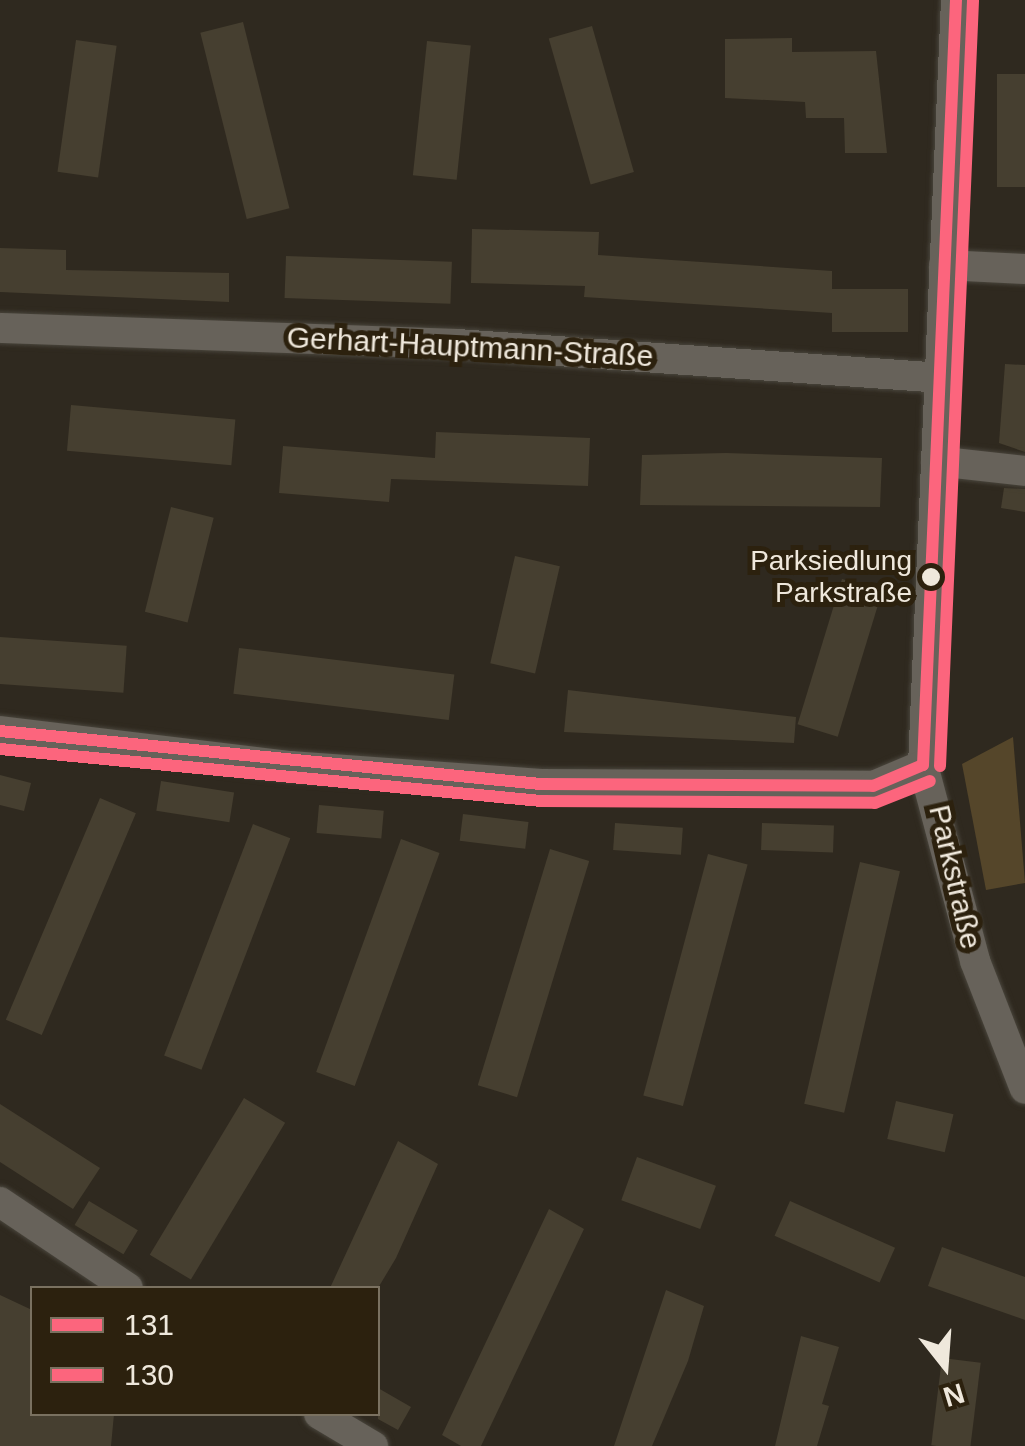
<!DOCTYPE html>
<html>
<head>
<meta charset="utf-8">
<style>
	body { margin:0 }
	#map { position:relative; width:1025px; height:1446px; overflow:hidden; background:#2f291f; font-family:Helvetica,sans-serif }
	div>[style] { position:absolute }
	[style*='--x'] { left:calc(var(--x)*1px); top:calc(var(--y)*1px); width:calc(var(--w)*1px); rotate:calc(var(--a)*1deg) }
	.green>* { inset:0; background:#55462a }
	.building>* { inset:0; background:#463f30; transform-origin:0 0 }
	.roads { filter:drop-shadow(0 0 2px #49453c) drop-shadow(0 0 2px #49453c) }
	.minor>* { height:30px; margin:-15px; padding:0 15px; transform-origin:15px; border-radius:15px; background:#67625a }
	.bus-1>* { height:12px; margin:-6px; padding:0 6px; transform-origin:6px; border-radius:6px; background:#fc657d }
	.bus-2>* { height:12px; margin:-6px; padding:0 6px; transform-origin:6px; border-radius:6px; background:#fc657d }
	.dots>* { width:28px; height:28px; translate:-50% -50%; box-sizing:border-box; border:5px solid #2c210e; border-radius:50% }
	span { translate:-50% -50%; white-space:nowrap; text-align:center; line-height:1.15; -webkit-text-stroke:10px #2c210e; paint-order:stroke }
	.bus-label { font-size:28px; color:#efe8dc }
	.right { translate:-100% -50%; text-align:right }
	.street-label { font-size:30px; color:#efe8dc }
	.legend { position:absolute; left:30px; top:1286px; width:350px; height:130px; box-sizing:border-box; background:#2c210e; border:2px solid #7a7160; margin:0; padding:12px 18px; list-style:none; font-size:30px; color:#efe8dc }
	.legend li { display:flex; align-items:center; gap:20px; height:50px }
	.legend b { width:50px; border:2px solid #7a7160 }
	.north { position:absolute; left:895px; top:1316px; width:100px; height:100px; -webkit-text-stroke:8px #2c210e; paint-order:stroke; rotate:163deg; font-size:28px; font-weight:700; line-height:40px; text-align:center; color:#efe8dc }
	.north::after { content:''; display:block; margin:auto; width:35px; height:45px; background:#efe8dc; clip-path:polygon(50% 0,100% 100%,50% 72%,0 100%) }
</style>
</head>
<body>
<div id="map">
	<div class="green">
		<i style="clip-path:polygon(1013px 737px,1025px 883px,986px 890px,962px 764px)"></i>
	</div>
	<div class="building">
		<i style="left:243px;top:22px;width:192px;height:44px;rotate:76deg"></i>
		<i style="left:592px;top:26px;width:152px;height:45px;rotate:74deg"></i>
		<i style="clip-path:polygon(792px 38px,792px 52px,876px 51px,887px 153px,845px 153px,844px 118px,806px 118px,805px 102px,725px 98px,725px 39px)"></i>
		<i style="left:76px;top:40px;width:41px;height:133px;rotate:8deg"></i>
		<i style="left:427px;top:41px;width:44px;height:135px;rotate:6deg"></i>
		<i style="left:997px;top:74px;width:28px;height:113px"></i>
		<i style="clip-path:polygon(472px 229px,599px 232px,598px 255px,832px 271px,832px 289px,908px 289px,908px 332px,832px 332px,832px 313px,584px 297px,585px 286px,471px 283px)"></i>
		<i style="clip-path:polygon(0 248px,66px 250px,66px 270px,229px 273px,229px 302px,0 292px)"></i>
		<i style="left:286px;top:256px;width:166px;height:42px;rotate:2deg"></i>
		<i style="clip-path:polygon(1005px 364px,1025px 365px,1025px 452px,999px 443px)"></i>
		<i style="left:71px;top:405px;width:165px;height:46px;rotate:5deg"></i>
		<i style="clip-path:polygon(436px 432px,590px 438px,588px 486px,391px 479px,389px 502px,279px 493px,283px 446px,435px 458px)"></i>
		<i style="clip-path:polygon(726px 453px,882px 458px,880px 507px,640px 505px,642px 455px)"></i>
		<i style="clip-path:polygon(1004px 488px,1025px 489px,1025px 512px,1001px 508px)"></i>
		<i style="left:171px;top:507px;width:44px;height:108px;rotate:14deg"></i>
		<i style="left:515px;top:556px;width:46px;height:110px;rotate:13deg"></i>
		<i style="left:842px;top:579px;width:42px;height:152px;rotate:17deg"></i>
		<i style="left:0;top:637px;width:127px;height:47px;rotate:4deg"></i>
		<i style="left:239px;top:648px;width:217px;height:46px;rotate:7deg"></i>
		<i style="clip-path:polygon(568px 690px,796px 717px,794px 743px,564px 732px)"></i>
		<i style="clip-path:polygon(0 775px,31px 783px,24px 811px,0 805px)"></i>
		<i style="left:161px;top:781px;width:74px;height:30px;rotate:9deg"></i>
		<i style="left:100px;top:798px;width:39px;height:241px;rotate:23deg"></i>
		<i style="left:319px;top:805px;width:65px;height:28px;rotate:5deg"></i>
		<i style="left:463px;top:814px;width:66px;height:27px;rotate:7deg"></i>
		<i style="left:615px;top:823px;width:68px;height:27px;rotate:4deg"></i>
		<i style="left:762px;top:823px;width:72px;height:27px;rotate:2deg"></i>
		<i style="left:253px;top:824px;width:40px;height:248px;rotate:21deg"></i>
		<i style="left:401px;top:839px;width:41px;height:248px;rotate:20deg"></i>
		<i style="left:550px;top:849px;width:41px;height:247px;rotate:17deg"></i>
		<i style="left:708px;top:854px;width:41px;height:250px;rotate:15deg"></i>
		<i style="left:860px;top:862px;width:41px;height:248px;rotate:13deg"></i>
		<i style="left:244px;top:1098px;width:48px;height:183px;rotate:31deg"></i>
		<i style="left:896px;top:1101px;width:59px;height:39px;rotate:13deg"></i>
		<i style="clip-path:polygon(0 1104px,100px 1168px,73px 1209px,0 1162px)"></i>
		<i style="clip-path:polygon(398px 1141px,438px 1164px,396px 1258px,378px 1288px,330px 1288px)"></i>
		<i style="left:637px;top:1157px;width:84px;height:46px;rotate:20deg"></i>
		<i style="left:89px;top:1201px;width:57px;height:28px;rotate:31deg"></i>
		<i style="left:790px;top:1201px;width:115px;height:38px;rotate:24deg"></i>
		<i style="clip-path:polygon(549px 1209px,584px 1229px,481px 1446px,461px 1446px,442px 1435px)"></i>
		<i style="clip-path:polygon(942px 1247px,1025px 1277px,1025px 1320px,928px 1286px)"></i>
		<i style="clip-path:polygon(666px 1290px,704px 1306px,688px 1361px,652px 1446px,614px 1446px)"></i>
		<i style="clip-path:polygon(0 1295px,32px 1310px,32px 1414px,114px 1414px,111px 1446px,0 1446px)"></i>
		<i style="clip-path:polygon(801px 1336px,839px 1347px,822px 1404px,829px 1406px,817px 1446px,775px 1446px)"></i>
		<i style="left:942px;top:1358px;width:39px;height:88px;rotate:7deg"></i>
		<i style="clip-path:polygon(378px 1388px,411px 1407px,398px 1430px,378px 1419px)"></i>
	</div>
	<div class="roads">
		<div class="minor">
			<i style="--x:956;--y:0;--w:766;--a:92.47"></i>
			<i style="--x:923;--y:765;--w:203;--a:75.1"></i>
			<i style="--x:975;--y:961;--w:137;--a:68.7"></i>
			<i style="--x:944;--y:265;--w:81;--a:2.8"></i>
			<i style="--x:0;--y:328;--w:457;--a:2"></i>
			<i style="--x:457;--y:344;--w:483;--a:4"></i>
			<i style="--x:936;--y:461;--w:90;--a:6.4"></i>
			<i style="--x:0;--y:731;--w:292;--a:6.9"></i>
			<i style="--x:290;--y:766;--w:252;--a:4.1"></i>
			<i style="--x:541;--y:784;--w:332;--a:0.3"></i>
			<i style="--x:873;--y:786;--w:54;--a:-22.8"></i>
			<i style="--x:0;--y:1202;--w:154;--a:33.9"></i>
			<i style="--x:319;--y:1414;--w:63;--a:30.7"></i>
		</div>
	</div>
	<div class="bus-1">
		<i style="--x:0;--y:731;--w:544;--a:5.6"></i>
		<i style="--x:541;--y:784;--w:332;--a:0.3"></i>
		<i style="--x:873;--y:786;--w:54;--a:-22.8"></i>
		<i style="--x:923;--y:765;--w:766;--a:-87.53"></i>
	</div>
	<div class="bus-2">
		<i style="--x:0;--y:749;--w:543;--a:5.49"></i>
		<i style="--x:541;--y:801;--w:334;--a:0.3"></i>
		<i style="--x:875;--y:803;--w:59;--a:-21.8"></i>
		<i style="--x:940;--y:766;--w:766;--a:-87.53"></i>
	</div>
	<div class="dots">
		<i style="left:931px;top:577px;background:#efe8dc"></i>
	</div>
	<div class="bus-label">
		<span class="right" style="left:912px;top:577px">Parksiedlung<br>Parkstraße</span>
	</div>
	<div class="street-label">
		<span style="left:470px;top:347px;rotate:3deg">Gerhart-Hauptmann-Straße</span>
		<span style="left:955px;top:877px;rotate:77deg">Parkstraße</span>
	</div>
	<ul class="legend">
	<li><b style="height:12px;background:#fc657d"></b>131</li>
	<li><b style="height:12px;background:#fc657d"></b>130</li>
	</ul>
	<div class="north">N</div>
</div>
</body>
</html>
